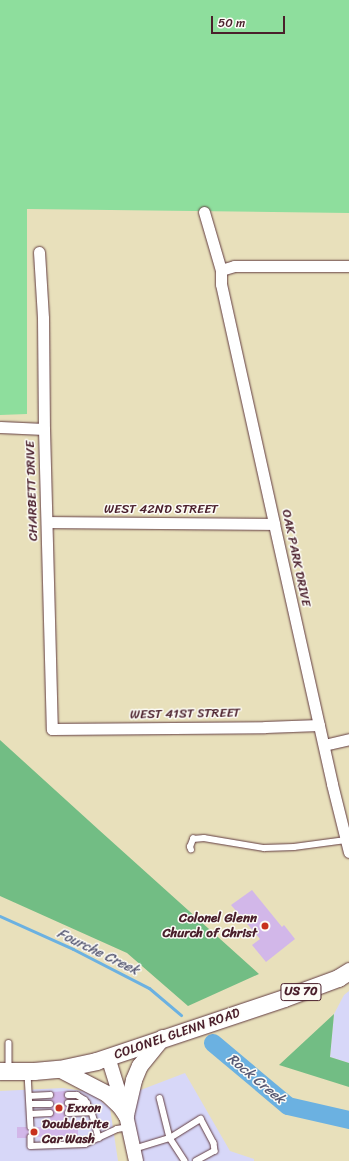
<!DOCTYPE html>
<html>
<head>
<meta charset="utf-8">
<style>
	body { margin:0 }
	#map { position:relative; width:349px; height:1161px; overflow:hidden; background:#e8e0bb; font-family:Sriracha,sans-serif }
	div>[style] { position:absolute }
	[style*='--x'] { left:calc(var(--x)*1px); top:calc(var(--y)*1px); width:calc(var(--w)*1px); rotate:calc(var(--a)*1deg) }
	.built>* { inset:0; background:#d7d7f8 }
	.green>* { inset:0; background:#8ede9d }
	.forest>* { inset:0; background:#72bd84 }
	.stream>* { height:3px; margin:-1.5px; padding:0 1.5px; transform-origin:1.5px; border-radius:1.5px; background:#6bb1e1 }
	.river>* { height:18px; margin:-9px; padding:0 9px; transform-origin:9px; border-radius:9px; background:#6bb1e1 }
	.building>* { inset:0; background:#d2b7e9 }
	.roads { filter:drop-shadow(0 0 1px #623c41) drop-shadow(0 0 1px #623c41) }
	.service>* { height:5.5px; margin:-2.75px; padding:0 2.75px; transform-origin:2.75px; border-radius:2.75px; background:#fff }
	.minor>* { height:11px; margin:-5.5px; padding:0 5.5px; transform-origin:5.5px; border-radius:5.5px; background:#fff }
	.tertiary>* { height:14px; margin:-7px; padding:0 7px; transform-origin:7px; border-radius:7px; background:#fff }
	.secondary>* { height:16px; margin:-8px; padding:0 8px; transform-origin:8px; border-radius:8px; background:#fff }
	.primary>* { height:17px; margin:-8.5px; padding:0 8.5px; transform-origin:8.5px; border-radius:8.5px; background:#fff }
	.dots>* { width:11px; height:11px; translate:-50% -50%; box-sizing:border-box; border:2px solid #fdfcf7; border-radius:50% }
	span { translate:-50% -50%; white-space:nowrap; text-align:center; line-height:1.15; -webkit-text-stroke:3px #fdfcf7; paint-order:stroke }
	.shield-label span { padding:1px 3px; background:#fdfcf7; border:1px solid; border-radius:3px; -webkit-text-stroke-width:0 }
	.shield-label { font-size:12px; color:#4a1f2b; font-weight:700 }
	.street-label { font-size:13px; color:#4a1f2b }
	.poi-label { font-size:13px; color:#4a1f2b; font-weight:700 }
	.right { translate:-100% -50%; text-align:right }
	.left { translate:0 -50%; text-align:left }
	.water-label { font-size:14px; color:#575974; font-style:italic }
	.scale { position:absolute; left:211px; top:16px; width:74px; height:18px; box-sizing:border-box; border:2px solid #4a1f2b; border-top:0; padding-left:5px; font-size:12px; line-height:14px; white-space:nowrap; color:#4a1f2b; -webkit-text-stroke:3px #fdfcf7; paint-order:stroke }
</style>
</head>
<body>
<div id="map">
	<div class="built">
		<i style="clip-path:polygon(349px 991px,349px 1063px,330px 1057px,334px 1014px,344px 995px)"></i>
		<i style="clip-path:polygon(185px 1073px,230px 1151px,254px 1159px,254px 1161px,136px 1161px,130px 1094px)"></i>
		<i style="clip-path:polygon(63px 1088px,90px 1092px,110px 1108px,118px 1161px,0 1161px,0 1091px)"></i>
	</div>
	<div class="green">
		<i style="clip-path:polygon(0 0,349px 0,349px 213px,27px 209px,27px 414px,0 415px)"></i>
	</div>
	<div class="forest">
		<i style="clip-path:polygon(0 740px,99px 830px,259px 974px,188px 1006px,127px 953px,0 896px)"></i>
		<i style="clip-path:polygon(334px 1014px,330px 1057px,349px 1063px,349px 1087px,279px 1065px)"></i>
	</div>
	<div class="stream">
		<i style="--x:0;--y:916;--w:80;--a:24.3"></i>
		<i style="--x:73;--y:949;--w:85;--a:27.2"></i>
		<i style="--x:149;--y:988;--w:42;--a:40.2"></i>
	</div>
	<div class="river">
		<i style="--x:213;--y:1043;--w:98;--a:40"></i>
		<i style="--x:288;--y:1106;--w:63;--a:12.9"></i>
	</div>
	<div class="building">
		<i style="clip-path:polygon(252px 890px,282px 927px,284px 925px,295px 939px,266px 962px,252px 945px,260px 939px,231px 905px)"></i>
		<i style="clip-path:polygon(66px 1091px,64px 1095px,67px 1099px,64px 1103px,68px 1109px,65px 1110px,64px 1114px,68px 1117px,69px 1121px,78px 1120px,78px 1139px,52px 1140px,51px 1136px,35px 1137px,31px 1133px,28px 1135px,27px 1138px,17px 1138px,17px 1127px,27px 1127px,31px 1131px,35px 1127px,51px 1127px,50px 1117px,54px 1113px,50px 1109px,54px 1104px,53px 1102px,50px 1100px,54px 1097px,53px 1092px)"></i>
	</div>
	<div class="roads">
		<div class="service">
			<i style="--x:191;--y:850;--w:3;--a:-108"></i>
			<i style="--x:190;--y:847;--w:9;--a:-69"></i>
			<i style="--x:193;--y:839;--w:11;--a:-5"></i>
			<i style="--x:204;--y:838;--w:61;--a:9.5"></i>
			<i style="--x:264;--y:848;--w:30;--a:-2"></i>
			<i style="--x:294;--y:847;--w:52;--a:-7.7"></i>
			<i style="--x:9;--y:1043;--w:26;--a:90"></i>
			<i style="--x:28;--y:1074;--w:53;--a:86.8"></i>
			<i style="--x:68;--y:1095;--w:9;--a:0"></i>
			<i style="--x:77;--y:1095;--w:9;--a:32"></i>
			<i style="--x:85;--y:1100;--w:14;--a:60"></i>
			<i style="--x:92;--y:1112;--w:27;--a:75"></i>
			<i style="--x:29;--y:1096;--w:21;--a:-3"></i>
			<i style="--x:160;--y:1098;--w:41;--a:76"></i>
			<i style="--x:170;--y:1138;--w:27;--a:57"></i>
			<i style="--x:68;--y:1103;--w:19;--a:0"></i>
			<i style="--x:30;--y:1104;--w:20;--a:0"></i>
			<i style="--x:68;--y:1113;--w:24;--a:-2"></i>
			<i style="--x:30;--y:1114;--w:20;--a:-3"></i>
			<i style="--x:31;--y:1137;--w:9;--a:90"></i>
			<i style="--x:31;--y:1146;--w:54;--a:-2.1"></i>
			<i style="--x:85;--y:1144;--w:35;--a:-25"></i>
			<i style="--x:117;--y:1129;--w:12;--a:-9"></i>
			<i style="--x:134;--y:1149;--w:38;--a:-17"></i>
			<i style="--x:170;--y:1138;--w:36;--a:-32"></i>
			<i style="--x:201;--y:1119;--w:27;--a:62"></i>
			<i style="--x:214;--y:1143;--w:8;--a:83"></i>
			<i style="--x:215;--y:1151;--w:21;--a:151"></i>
		</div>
		<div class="minor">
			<i style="--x:204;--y:212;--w:60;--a:73.7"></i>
			<i style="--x:221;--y:270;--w:14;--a:90"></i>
			<i style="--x:221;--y:284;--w:246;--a:77.5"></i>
			<i style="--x:274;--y:524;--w:266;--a:77.4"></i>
			<i style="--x:332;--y:784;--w:70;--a:76"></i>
			<i style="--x:39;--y:252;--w:66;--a:86.5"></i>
			<i style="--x:43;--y:318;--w:111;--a:89.5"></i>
			<i style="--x:44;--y:429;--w:300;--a:88.5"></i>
			<i style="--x:52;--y:729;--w:213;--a:-0.5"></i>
			<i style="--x:265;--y:727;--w:54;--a:-2.1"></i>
			<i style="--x:221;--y:270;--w:14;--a:-17"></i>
			<i style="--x:234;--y:266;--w:115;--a:0"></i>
			<i style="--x:0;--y:427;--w:44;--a:2.6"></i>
			<i style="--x:47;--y:522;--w:227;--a:0.5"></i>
			<i style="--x:324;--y:745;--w:26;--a:-13"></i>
		</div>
		<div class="tertiary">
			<i style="--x:108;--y:1057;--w:61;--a:72.8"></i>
			<i style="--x:126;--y:1115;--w:47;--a:77.7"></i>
		</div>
		<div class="secondary">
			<i style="--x:59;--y:1069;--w:54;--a:27.5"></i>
			<i style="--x:107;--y:1094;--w:18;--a:43"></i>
			<i style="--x:120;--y:1106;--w:11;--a:56"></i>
			<i style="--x:126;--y:1115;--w:36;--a:-77"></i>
			<i style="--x:134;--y:1080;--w:15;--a:-67"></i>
			<i style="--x:140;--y:1066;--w:36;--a:-51"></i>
		</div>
		<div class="primary">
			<i style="--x:0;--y:1071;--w:34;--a:0"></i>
			<i style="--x:34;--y:1071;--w:25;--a:-5"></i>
			<i style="--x:59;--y:1069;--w:38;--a:-12"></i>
			<i style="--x:96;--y:1061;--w:198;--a:-18.5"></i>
			<i style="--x:284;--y:998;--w:58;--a:-20.3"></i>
			<i style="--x:338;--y:978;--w:13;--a:-32"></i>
		</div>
	</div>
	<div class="dots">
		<i style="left:265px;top:926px;background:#c8321e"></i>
		<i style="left:59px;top:1108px;background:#c8321e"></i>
		<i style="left:34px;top:1132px;background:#c8321e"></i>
	</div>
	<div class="shield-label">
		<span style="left:301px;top:992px">US 70</span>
	</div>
	<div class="street-label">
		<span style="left:32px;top:491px;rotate:-92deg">CHARBETT DRIVE</span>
		<span style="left:161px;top:509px">WEST 42ND STREET</span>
		<span style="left:296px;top:558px;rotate:78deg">OAK PARK DRIVE</span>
		<span style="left:185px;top:714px;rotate:-1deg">WEST 41ST STREET</span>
		<span style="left:177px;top:1034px;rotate:-19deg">COLONEL GLENN ROAD</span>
	</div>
	<div class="poi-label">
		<span class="right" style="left:257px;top:926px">Colonel Glenn<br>Church of Christ</span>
		<span class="left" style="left:67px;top:1108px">Exxon</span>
		<span class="left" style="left:42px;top:1132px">Doublebrite<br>Car Wash</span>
	</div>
	<div class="water-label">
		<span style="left:98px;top:952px;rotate:26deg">Fourche Creek</span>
		<span style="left:256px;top:1079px;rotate:40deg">Rock Creek</span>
	</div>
	<div class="scale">50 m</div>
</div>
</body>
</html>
